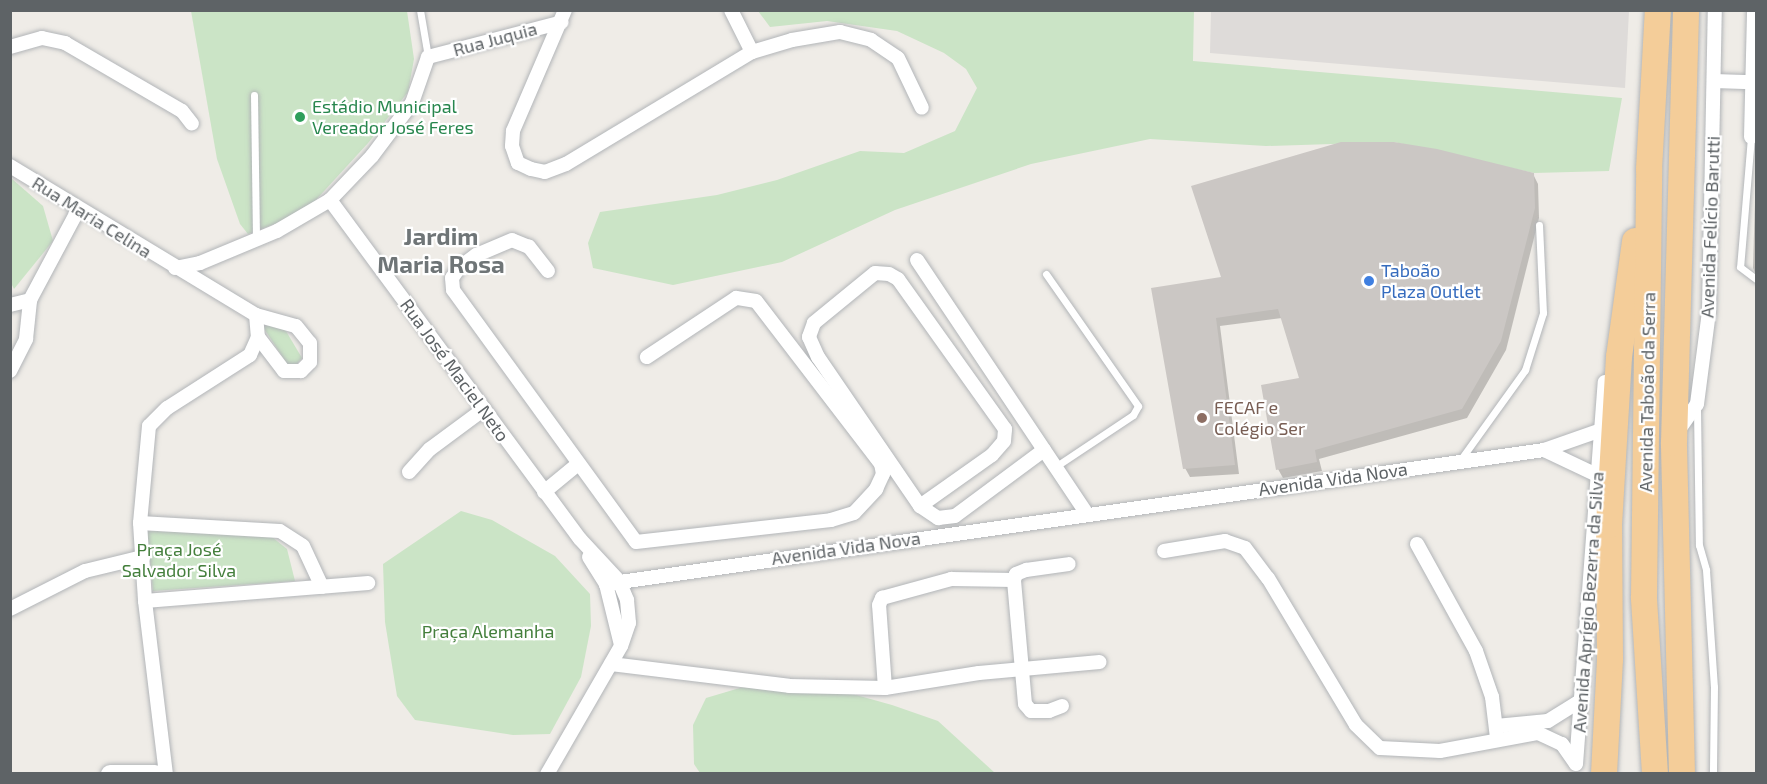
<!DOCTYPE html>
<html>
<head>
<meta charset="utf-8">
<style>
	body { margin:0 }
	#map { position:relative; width:1767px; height:784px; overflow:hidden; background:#efece7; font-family:"Exo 2",sans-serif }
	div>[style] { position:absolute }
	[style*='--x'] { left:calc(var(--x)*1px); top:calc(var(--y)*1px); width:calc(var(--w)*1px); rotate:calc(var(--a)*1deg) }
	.industrial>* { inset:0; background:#dedbd9 }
	.green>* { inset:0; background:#cbe4c6 }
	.shadow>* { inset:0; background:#0003 }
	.building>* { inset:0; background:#cbc7c4 }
	.roads { filter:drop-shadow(0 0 2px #b2b5b8) drop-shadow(0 0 2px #b2b5b8) }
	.service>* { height:7px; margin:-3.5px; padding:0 3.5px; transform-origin:3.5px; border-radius:3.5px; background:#fff }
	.minor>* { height:14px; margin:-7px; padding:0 7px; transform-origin:7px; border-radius:7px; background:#fff }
	.tertiary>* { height:18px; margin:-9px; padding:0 9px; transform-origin:9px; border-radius:9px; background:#fff }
	.motorway>* { height:26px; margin:-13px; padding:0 13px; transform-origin:13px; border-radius:13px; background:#f4cd99 }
	.dots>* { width:16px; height:16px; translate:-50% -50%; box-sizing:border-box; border:3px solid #fff; border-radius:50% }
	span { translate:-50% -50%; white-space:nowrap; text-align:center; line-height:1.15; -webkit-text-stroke:4.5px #fff; paint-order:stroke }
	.street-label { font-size:18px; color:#5e6366 }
	.leisure-label { font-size:18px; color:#27864d }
	.left { translate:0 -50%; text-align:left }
	.shop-label { font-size:18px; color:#366cbe }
	.education-label { font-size:18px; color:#785e54 }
	.park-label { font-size:18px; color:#447f3c }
	.district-label { font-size:24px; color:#6f7577; font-weight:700 }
	.frame { position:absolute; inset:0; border:12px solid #5e6366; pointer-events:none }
</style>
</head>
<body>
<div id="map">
	<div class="industrial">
		<i style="clip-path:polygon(1211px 11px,1629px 11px,1625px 88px,1210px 53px)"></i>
	</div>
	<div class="green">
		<i style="clip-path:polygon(191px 11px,407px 11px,414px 59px,408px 92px,369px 142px,304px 213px,248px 234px,240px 224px,217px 159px)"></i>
		<i style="clip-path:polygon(758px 11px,1194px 11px,1193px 61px,1622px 98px,1609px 171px,1534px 173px,1394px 142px,1266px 146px,1150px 139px,1031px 164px,895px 210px,782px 262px,673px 285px,593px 268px,588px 243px,600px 212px,717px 195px,777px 180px,860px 151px,904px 153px,955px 131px,977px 88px,966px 69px,944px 53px,897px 31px,827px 21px,770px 27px)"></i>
		<i style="clip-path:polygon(11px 178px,43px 206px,53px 241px,14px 289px,10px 281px)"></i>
		<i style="clip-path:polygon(280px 321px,302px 358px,291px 370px,263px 327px)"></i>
		<i style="clip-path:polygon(461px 511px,492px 520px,555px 556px,590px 594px,591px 626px,581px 677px,550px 734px,513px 735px,415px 720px,397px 696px,385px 622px,383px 564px)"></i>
		<i style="clip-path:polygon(147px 531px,267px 533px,287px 549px,295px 581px,153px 591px)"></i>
		<i style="clip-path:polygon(743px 687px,831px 688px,892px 705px,938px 721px,995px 773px,700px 773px,694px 764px,693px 725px,706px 698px)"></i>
	</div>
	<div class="shadow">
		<i style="clip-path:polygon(1756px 164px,1756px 275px,1753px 268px)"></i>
		<i style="clip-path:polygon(1533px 174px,1538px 184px,1539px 218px,1506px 350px,1467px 418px,1319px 459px,1322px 471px,1283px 478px,1278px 469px,1300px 379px,1282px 318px,1220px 326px,1239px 474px,1190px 477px,1185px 468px,1223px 278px)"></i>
	</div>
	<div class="building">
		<i style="clip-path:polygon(1341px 142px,1394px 142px,1437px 149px,1534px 173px,1535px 208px,1501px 341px,1462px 409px,1315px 450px,1317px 462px,1276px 470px,1261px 385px,1299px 378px,1278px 309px,1216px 318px,1235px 465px,1183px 469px,1151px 288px,1221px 277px,1191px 186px)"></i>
	</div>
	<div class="roads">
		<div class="service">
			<i style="--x:420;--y:10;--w:48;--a:80.3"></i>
			<i style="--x:254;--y:95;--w:144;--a:89.2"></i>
			<i style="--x:1751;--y:137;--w:130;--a:94.8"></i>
			<i style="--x:1740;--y:267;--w:20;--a:37"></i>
			<i style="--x:1046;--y:274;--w:161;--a:55.1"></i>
			<i style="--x:1138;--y:406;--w:10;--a:119"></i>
			<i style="--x:1133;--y:415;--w:94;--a:146.3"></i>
			<i style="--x:1697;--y:408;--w:137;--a:89.2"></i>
			<i style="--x:1699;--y:545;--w:26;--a:74"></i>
			<i style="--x:1706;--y:570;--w:117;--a:86.1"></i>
			<i style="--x:1714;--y:687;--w:87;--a:90.7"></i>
			<i style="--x:1461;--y:459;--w:110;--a:-54.3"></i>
			<i style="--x:1525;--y:370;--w:60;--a:-72.5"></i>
			<i style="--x:1543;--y:313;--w:88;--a:-92.6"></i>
		</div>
		<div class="minor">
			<i style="--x:565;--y:10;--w:132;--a:113.3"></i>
			<i style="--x:513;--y:131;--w:15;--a:94"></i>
			<i style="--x:512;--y:146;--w:18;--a:71"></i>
			<i style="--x:518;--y:163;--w:14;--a:25"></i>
			<i style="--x:531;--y:169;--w:14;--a:12"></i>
			<i style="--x:545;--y:172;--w:22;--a:-21"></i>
			<i style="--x:566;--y:164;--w:217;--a:-31.1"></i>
			<i style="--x:752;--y:52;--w:42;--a:-16.7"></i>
			<i style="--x:792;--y:40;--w:49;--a:-9.5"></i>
			<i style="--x:840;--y:32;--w:32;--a:14"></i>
			<i style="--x:871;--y:40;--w:32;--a:34"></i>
			<i style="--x:898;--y:58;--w:55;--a:64.4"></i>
			<i style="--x:731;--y:10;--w:47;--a:63.4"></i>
			<i style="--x:10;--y:47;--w:33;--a:-16"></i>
			<i style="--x:42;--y:38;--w:24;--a:12"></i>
			<i style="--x:65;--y:43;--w:135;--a:30.2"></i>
			<i style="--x:182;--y:111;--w:16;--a:52"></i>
			<i style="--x:1714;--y:81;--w:38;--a:2"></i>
			<i style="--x:1751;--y:137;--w:127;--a:-88.6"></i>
			<i style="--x:10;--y:166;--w:288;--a:31.2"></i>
			<i style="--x:256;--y:315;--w:22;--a:85"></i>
			<i style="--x:258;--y:337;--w:20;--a:114"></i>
			<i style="--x:250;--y:355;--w:98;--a:147.4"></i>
			<i style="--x:167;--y:408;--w:25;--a:135"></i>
			<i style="--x:149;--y:426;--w:97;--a:95.3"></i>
			<i style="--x:140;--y:523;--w:78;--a:86.3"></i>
			<i style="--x:145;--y:601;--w:174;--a:83.1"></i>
			<i style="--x:330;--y:200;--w:421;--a:53.6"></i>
			<i style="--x:580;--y:539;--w:57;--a:47.1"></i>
			<i style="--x:619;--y:581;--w:21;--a:67"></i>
			<i style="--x:627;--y:600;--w:23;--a:85"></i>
			<i style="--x:629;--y:623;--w:24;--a:109"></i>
			<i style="--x:621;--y:646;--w:148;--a:120"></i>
			<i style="--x:917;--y:260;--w:306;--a:56.2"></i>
			<i style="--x:175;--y:268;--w:25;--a:-11"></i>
			<i style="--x:200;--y:263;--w:83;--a:-22.6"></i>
			<i style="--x:277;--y:231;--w:61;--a:-30.3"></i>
			<i style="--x:330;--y:200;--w:61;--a:-46.3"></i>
			<i style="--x:372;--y:156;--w:66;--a:-53"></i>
			<i style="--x:412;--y:103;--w:49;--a:-70.8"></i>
			<i style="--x:428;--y:57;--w:138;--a:-14.6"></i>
			<i style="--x:548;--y:271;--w:31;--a:-128"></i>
			<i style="--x:529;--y:247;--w:18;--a:-158"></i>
			<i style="--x:512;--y:240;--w:39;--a:157"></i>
			<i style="--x:476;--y:255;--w:21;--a:143"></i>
			<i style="--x:459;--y:268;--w:12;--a:125"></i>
			<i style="--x:452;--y:278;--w:12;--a:85"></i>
			<i style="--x:453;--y:290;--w:311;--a:54"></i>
			<i style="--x:636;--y:542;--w:196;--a:-6.4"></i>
			<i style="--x:831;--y:520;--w:24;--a:-17"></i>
			<i style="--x:854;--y:513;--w:33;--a:-47"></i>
			<i style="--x:876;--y:489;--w:17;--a:-65"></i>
			<i style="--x:883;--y:474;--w:10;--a:-101"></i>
			<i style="--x:881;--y:464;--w:205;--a:-127.5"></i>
			<i style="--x:756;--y:301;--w:20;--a:-171"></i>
			<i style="--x:736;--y:298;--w:107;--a:146.5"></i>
			<i style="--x:10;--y:305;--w:21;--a:-14"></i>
			<i style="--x:256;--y:315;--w:41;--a:15.4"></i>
			<i style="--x:296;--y:326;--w:22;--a:51"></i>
			<i style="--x:310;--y:343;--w:19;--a:90"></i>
			<i style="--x:310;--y:362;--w:13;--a:135"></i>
			<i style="--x:301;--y:371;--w:17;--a:180"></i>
			<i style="--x:284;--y:371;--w:43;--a:-127.4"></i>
			<i style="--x:10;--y:371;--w:36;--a:-63"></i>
			<i style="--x:26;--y:339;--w:39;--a:-84"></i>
			<i style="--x:30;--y:300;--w:102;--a:-61.9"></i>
			<i style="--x:1678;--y:431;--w:33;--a:-55"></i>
			<i style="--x:1697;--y:404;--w:93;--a:-82.6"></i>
			<i style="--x:1709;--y:312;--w:302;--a:-88.9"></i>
			<i style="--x:1544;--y:450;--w:59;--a:25.3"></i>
			<i style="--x:409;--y:472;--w:31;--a:-48"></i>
			<i style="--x:430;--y:449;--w:67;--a:-36.5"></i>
			<i style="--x:544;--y:492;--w:44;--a:-39.5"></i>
			<i style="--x:920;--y:506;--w:88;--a:-35.3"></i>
			<i style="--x:992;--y:455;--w:18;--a:-49"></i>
			<i style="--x:1004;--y:441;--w:12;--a:-85"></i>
			<i style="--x:1005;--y:429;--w:184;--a:-125.5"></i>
			<i style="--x:898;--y:279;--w:10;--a:-151"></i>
			<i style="--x:889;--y:274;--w:14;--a:-176"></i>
			<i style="--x:875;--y:273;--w:79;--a:140.7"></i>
			<i style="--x:814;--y:323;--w:15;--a:110"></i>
			<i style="--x:809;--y:337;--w:22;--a:66"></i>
			<i style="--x:818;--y:357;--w:181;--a:55.6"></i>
			<i style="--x:920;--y:506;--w:22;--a:34"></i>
			<i style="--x:938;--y:518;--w:17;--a:-7"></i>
			<i style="--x:955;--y:516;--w:111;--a:-36.6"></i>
			<i style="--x:140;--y:523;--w:140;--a:3.3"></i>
			<i style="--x:280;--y:531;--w:27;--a:33"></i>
			<i style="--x:303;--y:546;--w:45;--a:65.1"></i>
			<i style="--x:1417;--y:544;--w:122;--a:61.1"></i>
			<i style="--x:1476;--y:651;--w:49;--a:70.8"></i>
			<i style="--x:1492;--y:697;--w:41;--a:83"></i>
			<i style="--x:1164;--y:551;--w:62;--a:-9.3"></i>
			<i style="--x:1225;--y:541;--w:21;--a:19"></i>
			<i style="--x:1245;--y:548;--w:38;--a:53"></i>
			<i style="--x:1268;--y:578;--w:171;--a:59.1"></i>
			<i style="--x:1356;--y:725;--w:33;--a:44"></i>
			<i style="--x:1380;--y:748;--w:60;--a:2.9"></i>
			<i style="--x:1440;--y:751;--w:100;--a:-10.4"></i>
			<i style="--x:1538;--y:733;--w:26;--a:25"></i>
			<i style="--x:1562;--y:744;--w:24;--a:55"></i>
			<i style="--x:589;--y:557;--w:32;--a:58"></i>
			<i style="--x:606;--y:584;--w:63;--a:76.2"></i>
			<i style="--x:606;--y:584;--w:948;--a:-8.13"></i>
			<i style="--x:1544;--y:450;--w:60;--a:-19.3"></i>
			<i style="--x:145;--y:601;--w:224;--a:-4.6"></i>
			<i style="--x:10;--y:609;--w:84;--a:-26.9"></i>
			<i style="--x:85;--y:571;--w:60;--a:-13.6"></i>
			<i style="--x:611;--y:664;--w:179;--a:7"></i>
			<i style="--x:789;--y:686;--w:96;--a:1.2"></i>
			<i style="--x:885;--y:688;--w:95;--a:-9.1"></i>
			<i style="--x:979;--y:673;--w:121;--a:-5.2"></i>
			<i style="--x:885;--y:688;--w:83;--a:-94.1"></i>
			<i style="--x:879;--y:605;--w:8;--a:-67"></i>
			<i style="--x:882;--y:598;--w:72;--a:-15.4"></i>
			<i style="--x:951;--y:579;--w:63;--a:0.9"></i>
			<i style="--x:1062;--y:706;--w:14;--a:159"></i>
			<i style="--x:1049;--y:711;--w:18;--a:180"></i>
			<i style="--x:1031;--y:711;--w:9;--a:-131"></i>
			<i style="--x:1025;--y:704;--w:124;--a:-95.1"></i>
			<i style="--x:1014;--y:580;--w:6;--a:-72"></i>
			<i style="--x:1016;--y:574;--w:11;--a:-22"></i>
			<i style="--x:1026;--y:570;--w:43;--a:-7.9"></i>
			<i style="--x:1496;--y:726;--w:52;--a:-5.5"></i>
			<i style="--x:1548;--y:721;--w:38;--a:-32"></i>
			<i style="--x:1576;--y:764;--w:383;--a:-85.7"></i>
		</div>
		<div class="tertiary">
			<i style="--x:110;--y:774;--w:45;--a:0"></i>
		</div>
		<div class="motorway">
			<i style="--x:1604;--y:774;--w:115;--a:-87"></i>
			<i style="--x:1610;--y:659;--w:134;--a:-90.4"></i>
			<i style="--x:1609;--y:525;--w:168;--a:-86.6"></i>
			<i style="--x:1619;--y:357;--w:117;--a:-82.1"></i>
			<i style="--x:1655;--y:774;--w:177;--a:-93.6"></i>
			<i style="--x:1644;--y:597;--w:428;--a:-89.3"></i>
			<i style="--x:1649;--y:169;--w:159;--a:-86.8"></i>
			<i style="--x:1682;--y:774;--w:331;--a:-91.4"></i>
			<i style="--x:1674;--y:443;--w:433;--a:-88.4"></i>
		</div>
	</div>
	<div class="dots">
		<i style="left:300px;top:117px;background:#2e9e5b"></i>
		<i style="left:1369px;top:281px;background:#3f7fe0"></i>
		<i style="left:1202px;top:418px;background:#8d6e63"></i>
	</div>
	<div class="street-label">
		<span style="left:495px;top:39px;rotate:-15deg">Rua Juquia</span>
		<span style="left:92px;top:217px;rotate:32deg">Rua Maria Celina</span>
		<span style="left:1710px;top:227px;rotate:-88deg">Avenida Felício Barutti</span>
		<span style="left:455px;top:370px;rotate:54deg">Rua José Maciel Neto</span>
		<span style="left:1647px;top:392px;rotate:-89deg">Avenida Taboão da Serra</span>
		<span style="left:1333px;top:479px;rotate:-8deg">Avenida Vida Nova</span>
		<span style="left:846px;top:548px;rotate:-8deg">Avenida Vida Nova</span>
		<span style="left:1588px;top:602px;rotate:-86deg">Avenida Aprígio Bezerra da Silva</span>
	</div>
	<div class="leisure-label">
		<span class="left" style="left:312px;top:117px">Estádio Municipal<br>Vereador José Feres</span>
	</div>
	<div class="shop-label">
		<span class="left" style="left:1381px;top:281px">Taboão<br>Plaza Outlet</span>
	</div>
	<div class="education-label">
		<span class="left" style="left:1214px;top:418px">FECAF e<br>Colégio Ser</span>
	</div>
	<div class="park-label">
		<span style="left:179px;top:560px">Praça José<br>Salvador Silva</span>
		<span style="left:488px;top:631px">Praça Alemanha</span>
	</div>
	<div class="district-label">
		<span style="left:441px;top:250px">Jardim<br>Maria Rosa</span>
	</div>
	<div class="frame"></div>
</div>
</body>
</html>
